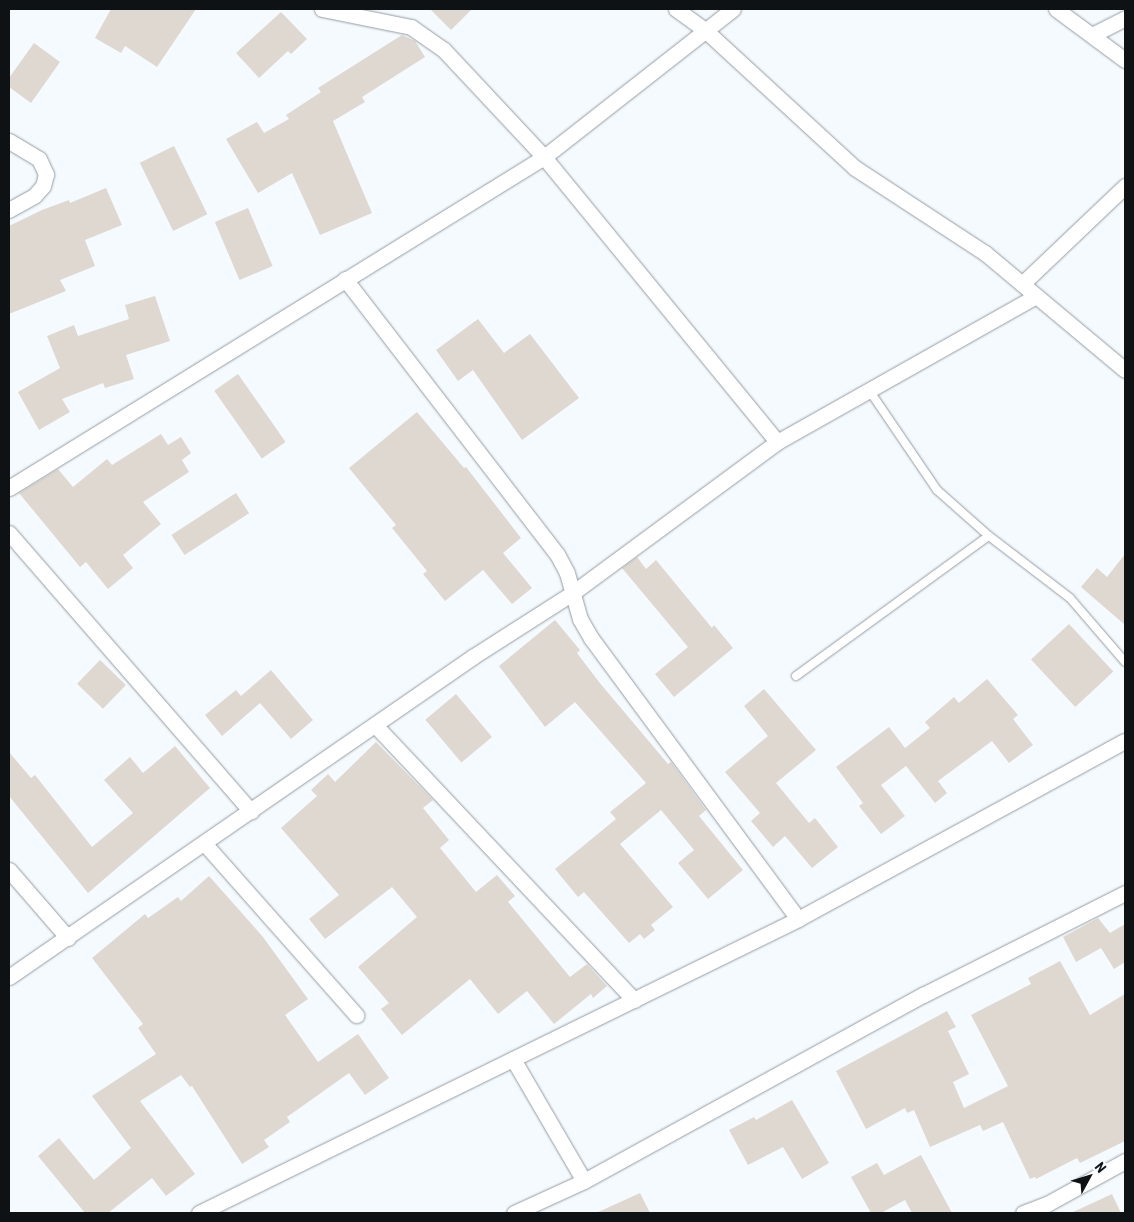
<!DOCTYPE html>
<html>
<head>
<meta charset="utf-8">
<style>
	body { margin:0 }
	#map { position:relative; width:1134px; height:1222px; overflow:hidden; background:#f5fafe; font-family:"Roboto Condensed",sans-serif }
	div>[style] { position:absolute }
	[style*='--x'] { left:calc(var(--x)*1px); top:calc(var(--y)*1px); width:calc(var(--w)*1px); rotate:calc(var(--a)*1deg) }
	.building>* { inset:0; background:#dfd8d1; transform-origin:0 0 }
	.roads { filter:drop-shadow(0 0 1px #949ca2) drop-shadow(0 0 1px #949ca2) }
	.service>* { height:8px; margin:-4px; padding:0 4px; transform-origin:4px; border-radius:4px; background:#fff }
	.minor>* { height:15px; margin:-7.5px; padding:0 7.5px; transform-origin:7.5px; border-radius:7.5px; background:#fff }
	span { translate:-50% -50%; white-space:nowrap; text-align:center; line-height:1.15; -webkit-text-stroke:4px #f5fafe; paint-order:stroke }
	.frame { position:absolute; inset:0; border:10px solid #0f1214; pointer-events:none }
	.north { position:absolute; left:1064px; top:1152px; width:50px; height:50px; -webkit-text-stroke:4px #f5fafe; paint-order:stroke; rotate:51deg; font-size:14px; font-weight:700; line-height:20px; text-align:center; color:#0f1214 }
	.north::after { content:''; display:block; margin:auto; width:18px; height:22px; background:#0f1214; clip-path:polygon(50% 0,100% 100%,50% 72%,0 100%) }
</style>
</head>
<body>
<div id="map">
	<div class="building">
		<i style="clip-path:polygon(111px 9px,196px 9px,157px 67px,125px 46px,121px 53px,95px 38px)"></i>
		<i style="clip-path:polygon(430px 9px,472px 9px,451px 30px)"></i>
		<i style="clip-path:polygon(281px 12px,307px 39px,291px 54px,288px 51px,259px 78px,236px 53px)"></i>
		<i style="clip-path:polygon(402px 35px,415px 41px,425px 57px,362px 97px,365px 102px,333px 121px,372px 213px,320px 235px,292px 173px,258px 193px,226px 139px,257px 122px,264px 133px,289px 119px,286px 115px,321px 92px,318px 88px)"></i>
		<i style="clip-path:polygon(34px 43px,60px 62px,31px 103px,9px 87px,9px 78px)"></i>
		<i style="left:174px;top:146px;width:76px;height:38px;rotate:64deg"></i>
		<i style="clip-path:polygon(106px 188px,122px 225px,85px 240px,95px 266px,60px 280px,66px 291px,9px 314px,9px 226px,42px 210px,69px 200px,70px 203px)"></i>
		<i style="left:248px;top:208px;width:63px;height:36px;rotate:67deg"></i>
		<i style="clip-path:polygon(155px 296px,170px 341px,126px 355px,134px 379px,105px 388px,103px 383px,62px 399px,70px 412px,39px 430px,18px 392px,60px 368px,47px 336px,74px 325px,78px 336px,129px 319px,125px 305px)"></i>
		<i style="clip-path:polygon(478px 319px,504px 353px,530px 334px,579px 398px,522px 440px,473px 370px,458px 381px,436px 350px)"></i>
		<i style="left:238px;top:374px;width:83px;height:29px;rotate:55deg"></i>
		<i style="clip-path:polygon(417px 412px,464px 468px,466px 467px,521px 538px,503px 553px,532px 588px,512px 604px,483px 570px,445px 601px,423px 574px,427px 571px,392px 528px,396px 525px,349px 468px)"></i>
		<i style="clip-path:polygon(161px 434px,168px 445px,181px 437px,191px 453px,182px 460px,189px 472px,143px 502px,161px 524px,123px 555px,133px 568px,108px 589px,86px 562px,80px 567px,19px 493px,58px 469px,73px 487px,107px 459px,112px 465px)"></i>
		<i style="left:236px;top:493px;width:24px;height:77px;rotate:57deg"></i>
		<i style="clip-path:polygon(1125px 554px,1125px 625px,1081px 587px,1097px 568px,1107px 577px)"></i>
		<i style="clip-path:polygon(637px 557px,646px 569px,656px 560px,712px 628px,714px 625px,733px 648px,674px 697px,655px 674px,688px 647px,622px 568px)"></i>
		<i style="clip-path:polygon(555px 620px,580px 650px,577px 653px,599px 682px,668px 764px,671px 762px,706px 810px,699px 816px,743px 870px,708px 899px,678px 863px,694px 850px,661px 810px,620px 844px,673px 907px,651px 925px,655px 930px,644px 939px,640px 934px,629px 943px,584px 892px,578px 897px,555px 869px,616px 819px,610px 812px,646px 783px,575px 702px,545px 727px,499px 666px)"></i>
		<i style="left:1069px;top:624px;width:65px;height:52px;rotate:47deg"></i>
		<i style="left:100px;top:660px;width:36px;height:33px;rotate:44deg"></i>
		<i style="clip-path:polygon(271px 670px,313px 720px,291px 739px,260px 703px,222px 736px,205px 715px,236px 690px,241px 696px)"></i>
		<i style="clip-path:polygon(987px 679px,1018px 715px,1013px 719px,1033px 745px,1009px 763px,992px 741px,938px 781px,947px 793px,935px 803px,906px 766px,881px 785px,905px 816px,881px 834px,859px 806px,863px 803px,836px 767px,889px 727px,905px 748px,930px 728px,925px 722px,954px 697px,959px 703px)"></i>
		<i style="clip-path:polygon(764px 689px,816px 750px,776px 783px,809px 823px,815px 818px,838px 847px,812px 868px,785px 836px,773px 847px,751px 821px,760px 813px,725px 772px,768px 736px,744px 706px)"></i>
		<i style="left:456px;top:694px;width:56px;height:40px;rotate:50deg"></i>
		<i style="clip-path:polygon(376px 742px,433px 800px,423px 808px,449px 840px,440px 848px,476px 892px,497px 875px,515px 896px,508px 902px,570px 977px,587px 964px,607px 986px,593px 998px,591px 994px,554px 1024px,527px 991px,498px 1014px,470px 979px,402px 1035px,381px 1009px,389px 1003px,358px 967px,417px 917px,392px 887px,325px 939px,309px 919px,339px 895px,281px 828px,317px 796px,311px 790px,328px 774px,335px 782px)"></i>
		<i style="clip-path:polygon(175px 746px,210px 788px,88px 893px,9px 796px,9px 752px,31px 778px,35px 775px,92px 847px,133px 813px,104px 780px,130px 757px,143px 773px)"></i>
		<i style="clip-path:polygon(209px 876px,263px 937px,308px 999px,285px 1015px,318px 1062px,358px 1034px,389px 1078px,365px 1095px,349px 1073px,287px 1117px,290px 1122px,264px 1140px,269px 1147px,242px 1164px,192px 1086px,190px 1087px,181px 1075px,140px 1101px,195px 1174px,166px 1196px,152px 1178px,108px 1213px,85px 1213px,38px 1156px,59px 1138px,94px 1180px,131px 1148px,92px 1096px,156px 1054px,138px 1028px,143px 1024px,92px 958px,145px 914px,148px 918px,178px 897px,181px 901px)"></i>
		<i style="clip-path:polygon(1098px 918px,1110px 933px,1125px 924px,1125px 962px,1114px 969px,1101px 948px,1076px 962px,1063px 937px)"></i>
		<i style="clip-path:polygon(1060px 961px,1090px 1015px,1125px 994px,1125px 1141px,1080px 1163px,1077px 1158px,1036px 1179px,1035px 1177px,1030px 1179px,1003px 1122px,983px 1131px,980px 1125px,930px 1147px,914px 1110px,907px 1113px,905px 1108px,866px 1129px,836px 1071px,947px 1011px,956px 1027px,948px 1031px,969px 1074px,953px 1082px,964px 1108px,1008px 1086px,971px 1015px,1031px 984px,1028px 978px)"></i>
		<i style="clip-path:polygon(792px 1100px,829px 1163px,802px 1179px,783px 1147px,748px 1165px,729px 1130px,754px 1117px,756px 1120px)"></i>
		<i style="clip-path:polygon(921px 1155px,952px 1213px,912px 1213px,905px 1200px,881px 1213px,871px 1213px,851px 1177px,877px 1163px,884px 1175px)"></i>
		<i style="clip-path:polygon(640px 1193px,650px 1213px,596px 1213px)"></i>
		<i style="clip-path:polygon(1112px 1194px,1121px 1213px,1071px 1213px)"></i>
	</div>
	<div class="roads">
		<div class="service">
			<i style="--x:869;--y:390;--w:121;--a:55.8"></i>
			<i style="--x:937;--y:490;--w:69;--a:41.5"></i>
			<i style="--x:989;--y:536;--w:102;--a:37.4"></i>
			<i style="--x:1070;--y:598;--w:84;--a:49.3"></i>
			<i style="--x:796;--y:676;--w:238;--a:-36"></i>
		</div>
		<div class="minor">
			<i style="--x:322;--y:9;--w:91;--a:11.4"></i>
			<i style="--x:411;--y:27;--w:40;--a:34.9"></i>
			<i style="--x:444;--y:50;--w:146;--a:46.9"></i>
			<i style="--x:544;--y:157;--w:368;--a:50.7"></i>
			<i style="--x:676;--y:9;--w:37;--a:36"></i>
			<i style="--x:706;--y:31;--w:202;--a:42.6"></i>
			<i style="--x:855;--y:168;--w:155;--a:33.2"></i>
			<i style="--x:985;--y:253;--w:182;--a:39.9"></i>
			<i style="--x:1056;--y:9;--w:86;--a:36.5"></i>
			<i style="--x:1094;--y:34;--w:35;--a:-27"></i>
			<i style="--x:9;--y:141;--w:35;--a:31"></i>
			<i style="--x:39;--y:159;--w:17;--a:65"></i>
			<i style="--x:46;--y:174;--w:12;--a:104"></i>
			<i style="--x:43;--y:186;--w:13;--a:132"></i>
			<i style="--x:34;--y:196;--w:29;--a:151"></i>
			<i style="--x:345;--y:279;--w:347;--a:52.4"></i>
			<i style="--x:557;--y:554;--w:21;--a:62"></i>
			<i style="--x:567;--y:573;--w:48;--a:74.2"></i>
			<i style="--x:580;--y:619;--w:22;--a:60"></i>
			<i style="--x:591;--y:638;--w:349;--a:53.6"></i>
			<i style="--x:1022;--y:284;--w:142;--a:-43.6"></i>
			<i style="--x:9;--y:488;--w:629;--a:-31.74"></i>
			<i style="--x:544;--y:157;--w:240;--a:-38.1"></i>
			<i style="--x:9;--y:533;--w:369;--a:49"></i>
			<i style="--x:375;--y:725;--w:378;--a:46.7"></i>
			<i style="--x:204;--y:843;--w:230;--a:48.5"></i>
			<i style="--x:9;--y:870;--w:90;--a:49.1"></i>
			<i style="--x:9;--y:977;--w:565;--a:-34.62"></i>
			<i style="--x:474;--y:656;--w:115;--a:-32.6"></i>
			<i style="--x:571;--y:594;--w:256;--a:-36.4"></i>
			<i style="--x:777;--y:442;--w:297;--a:-29.4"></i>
			<i style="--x:513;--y:1059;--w:141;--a:59.8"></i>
			<i style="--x:584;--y:1181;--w:387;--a:-28.8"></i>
			<i style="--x:923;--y:995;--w:226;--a:-26.8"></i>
			<i style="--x:199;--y:1213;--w:667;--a:-26.14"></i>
			<i style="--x:798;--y:919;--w:372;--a:-28.6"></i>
			<i style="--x:514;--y:1213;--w:77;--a:-24.6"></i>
			<i style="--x:1023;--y:1213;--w:26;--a:-21"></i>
			<i style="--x:1047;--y:1204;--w:89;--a:-28.9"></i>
		</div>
	</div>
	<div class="frame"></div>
	<div class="north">N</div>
</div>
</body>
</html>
